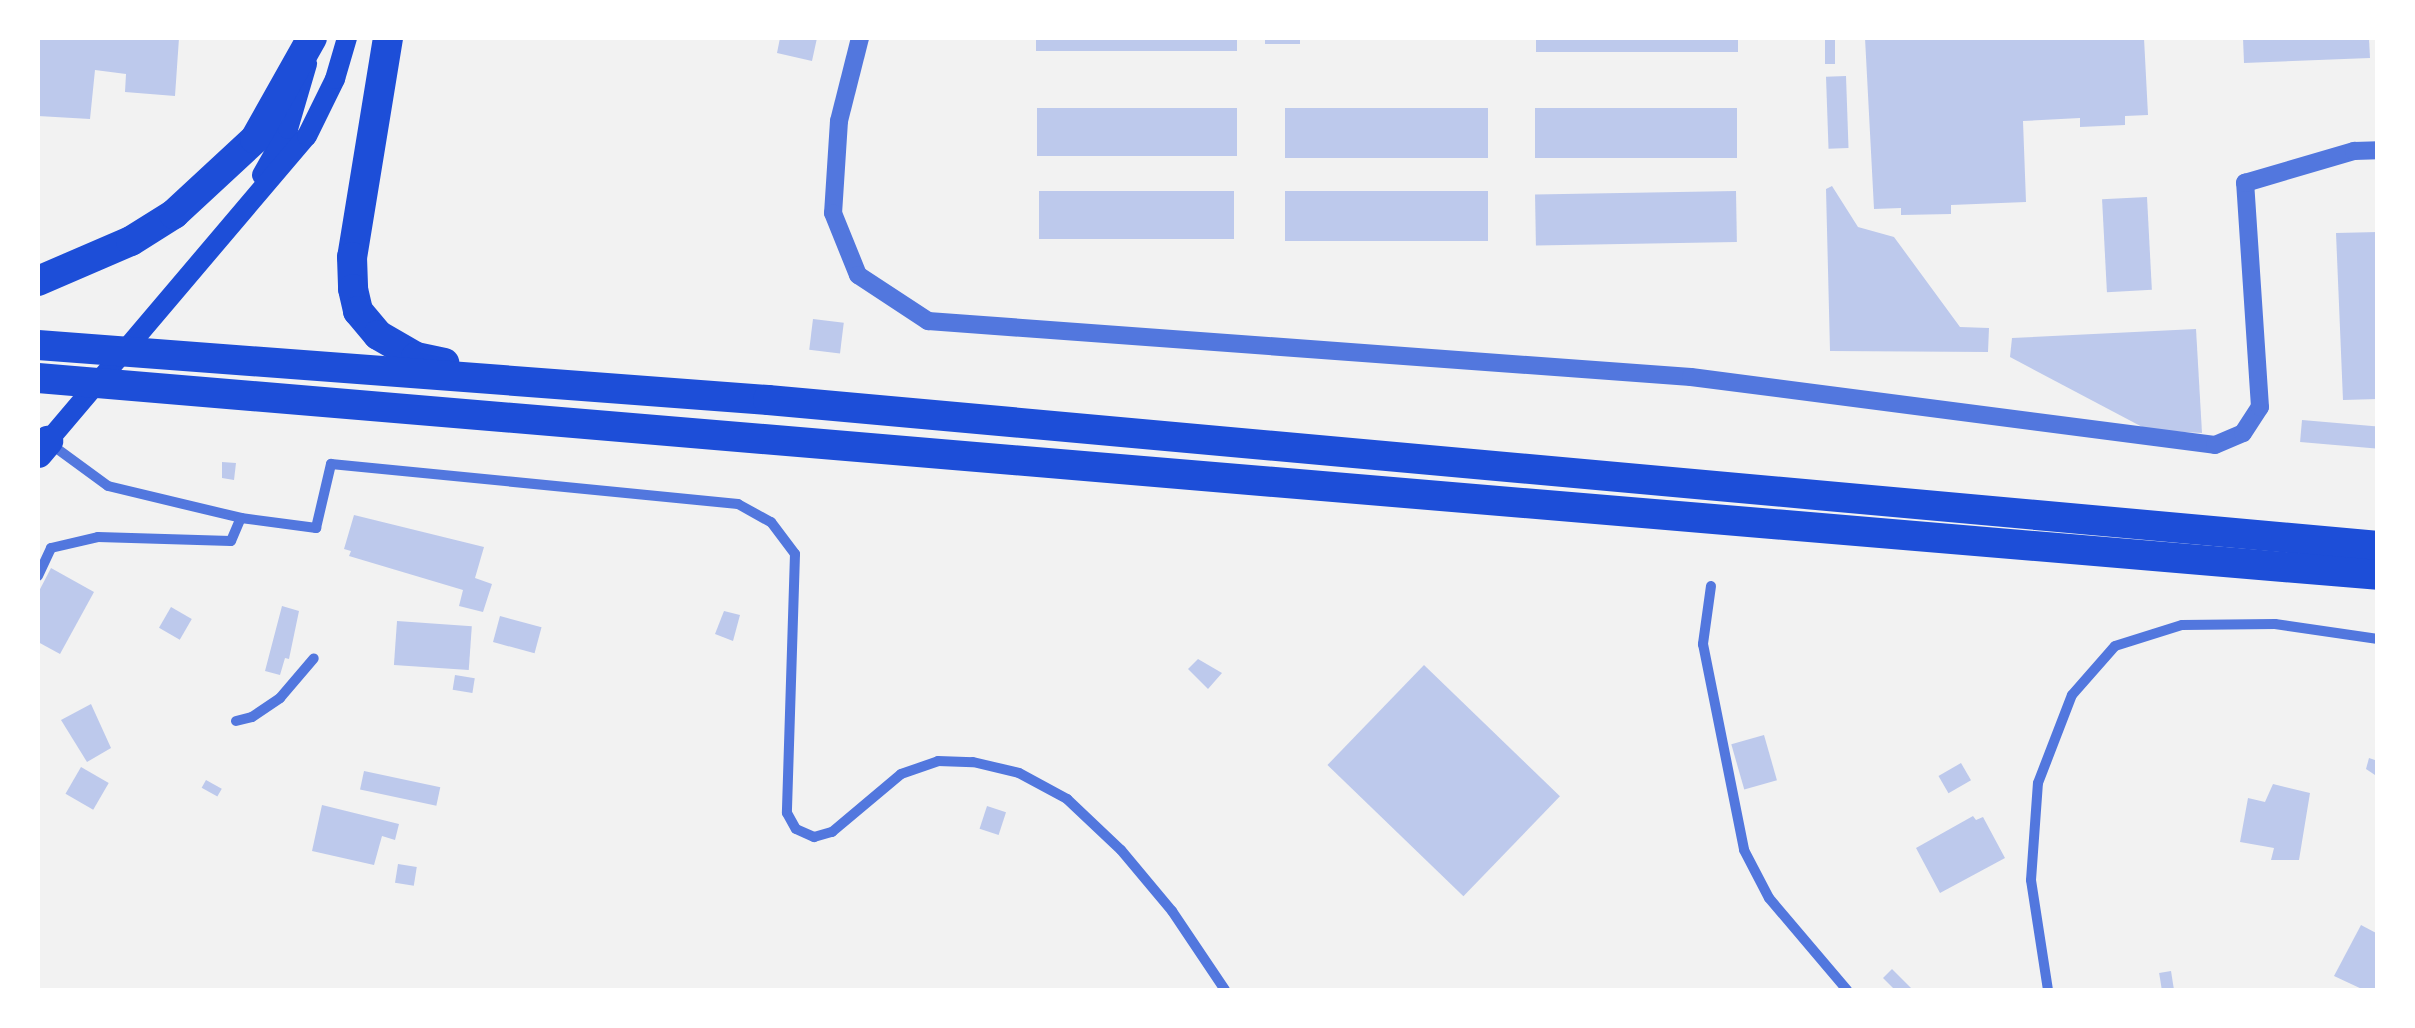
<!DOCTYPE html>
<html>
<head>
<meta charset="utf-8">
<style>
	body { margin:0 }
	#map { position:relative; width:2415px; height:1028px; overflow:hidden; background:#f2f2f2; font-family:"Public Sans",sans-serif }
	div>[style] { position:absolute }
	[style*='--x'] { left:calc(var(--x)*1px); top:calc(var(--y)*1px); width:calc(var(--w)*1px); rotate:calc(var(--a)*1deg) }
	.building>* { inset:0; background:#bdc9ec; transform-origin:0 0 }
	.minor>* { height:10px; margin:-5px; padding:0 5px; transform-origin:5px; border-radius:5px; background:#5277de }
	.tertiary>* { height:18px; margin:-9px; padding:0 9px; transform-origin:9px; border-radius:9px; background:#5277de }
	.secondary>* { height:20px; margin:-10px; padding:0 10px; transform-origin:10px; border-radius:10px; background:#1d4ed8 }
	.motorway>* { height:30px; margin:-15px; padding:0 15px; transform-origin:15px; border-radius:15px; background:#1d4ed8 }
	span { translate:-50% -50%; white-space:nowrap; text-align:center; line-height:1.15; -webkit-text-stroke:8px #fff; paint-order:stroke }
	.frame { position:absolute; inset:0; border:40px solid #fff; pointer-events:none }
</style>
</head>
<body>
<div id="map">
	<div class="building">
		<i style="clip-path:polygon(38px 38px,179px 38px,175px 96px,125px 92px,126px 74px,95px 70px,90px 119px,38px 116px)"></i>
		<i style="clip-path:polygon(780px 38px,817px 38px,812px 61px,777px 53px)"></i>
		<i style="left:1036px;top:38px;width:201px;height:13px"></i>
		<i style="left:1265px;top:38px;width:35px;height:6px"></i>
		<i style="left:1536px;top:38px;width:202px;height:14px"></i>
		<i style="left:1825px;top:38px;width:10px;height:26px"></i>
		<i style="clip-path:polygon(1865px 38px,2144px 38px,2148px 115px,2125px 116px,2125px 125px,2080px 127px,2080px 118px,2023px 121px,2026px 202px,1951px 205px,1951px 214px,1901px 215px,1901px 208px,1874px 209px)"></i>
		<i style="clip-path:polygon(2243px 38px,2369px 38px,2370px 58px,2244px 63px)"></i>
		<i style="left:1846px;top:76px;width:72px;height:20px;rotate:88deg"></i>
		<i style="left:1037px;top:108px;width:200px;height:48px"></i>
		<i style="left:1285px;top:108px;width:203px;height:50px"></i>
		<i style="left:1737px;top:108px;width:50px;height:202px;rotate:90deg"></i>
		<i style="clip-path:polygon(1832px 186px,1858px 227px,1894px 237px,1960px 327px,1989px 328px,1988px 352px,1830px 351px,1826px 189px)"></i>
		<i style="left:1039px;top:191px;width:195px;height:48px"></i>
		<i style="left:1285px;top:191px;width:203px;height:50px"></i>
		<i style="left:1736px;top:191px;width:51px;height:201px;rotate:89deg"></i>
		<i style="left:2147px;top:197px;width:93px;height:45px;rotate:87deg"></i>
		<i style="clip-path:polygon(2378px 232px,2378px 399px,2343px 400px,2336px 233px)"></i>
		<i style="left:813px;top:319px;width:31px;height:31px;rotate:7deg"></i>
		<i style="clip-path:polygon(2196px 329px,2202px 433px,2148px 430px,2010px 357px,2012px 338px)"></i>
		<i style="left:2302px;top:420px;width:76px;height:22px;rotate:5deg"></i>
		<i style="clip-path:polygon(222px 462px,236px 463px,234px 480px,222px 478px)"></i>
		<i style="clip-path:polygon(354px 515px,484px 547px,475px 578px,492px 584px,483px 612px,459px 606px,463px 590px,349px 556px,351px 551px,344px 549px)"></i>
		<i style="clip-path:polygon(51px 568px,94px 592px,60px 654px,38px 642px,38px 593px)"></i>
		<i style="clip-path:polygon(282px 606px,299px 611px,289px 659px,285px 658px,280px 675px,265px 671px)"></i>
		<i style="left:171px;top:607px;width:24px;height:24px;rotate:30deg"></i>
		<i style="clip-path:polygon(724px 611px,740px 615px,733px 641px,715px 634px)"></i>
		<i style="left:500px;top:616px;width:43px;height:27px;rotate:15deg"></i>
		<i style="left:397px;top:621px;width:75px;height:44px;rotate:4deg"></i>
		<i style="clip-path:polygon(1198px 659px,1222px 673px,1208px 689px,1188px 669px)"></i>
		<i style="left:1424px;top:665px;width:189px;height:139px;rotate:44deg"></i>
		<i style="left:455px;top:675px;width:20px;height:15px;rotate:9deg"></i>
		<i style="clip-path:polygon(91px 704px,111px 748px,87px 762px,61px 720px)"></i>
		<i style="left:1764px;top:735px;width:47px;height:34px;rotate:74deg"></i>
		<i style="clip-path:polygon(2369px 758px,2378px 761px,2378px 777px,2366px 769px)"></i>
		<i style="left:1961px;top:763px;width:20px;height:26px;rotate:60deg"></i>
		<i style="left:81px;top:767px;width:32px;height:31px;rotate:30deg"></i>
		<i style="left:364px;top:771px;width:78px;height:19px;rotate:12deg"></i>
		<i style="left:206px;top:780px;width:18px;height:9px;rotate:29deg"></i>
		<i style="clip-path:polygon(2273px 784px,2310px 793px,2299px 860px,2271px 860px,2274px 848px,2240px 842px,2248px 798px,2265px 802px)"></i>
		<i style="clip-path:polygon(322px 805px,399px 824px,395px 840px,382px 836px,374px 865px,312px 851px)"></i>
		<i style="left:987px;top:806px;width:20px;height:24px;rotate:18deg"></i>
		<i style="clip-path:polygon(1973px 816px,1976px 820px,1983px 817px,2005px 858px,1940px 893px,1916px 848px)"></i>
		<i style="left:398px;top:864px;width:19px;height:19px;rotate:9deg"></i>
		<i style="clip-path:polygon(2361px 925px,2378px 934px,2378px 990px,2364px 990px,2334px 976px)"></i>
		<i style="clip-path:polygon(1892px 969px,1913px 990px,1895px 990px,1883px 978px)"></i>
		<i style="left:2171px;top:971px;width:19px;height:12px;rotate:81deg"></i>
	</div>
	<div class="minor">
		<i style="--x:52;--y:445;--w:69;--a:36.2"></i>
		<i style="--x:108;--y:486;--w:137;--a:13.5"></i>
		<i style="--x:241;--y:518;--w:76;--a:7.6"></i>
		<i style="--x:316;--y:528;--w:66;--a:-76.8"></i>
		<i style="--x:331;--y:464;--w:409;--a:5.6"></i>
		<i style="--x:738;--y:504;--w:38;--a:29"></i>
		<i style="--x:771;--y:522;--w:40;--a:53"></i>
		<i style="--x:795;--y:554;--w:259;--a:91.8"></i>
		<i style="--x:787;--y:813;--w:18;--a:61"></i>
		<i style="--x:796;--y:829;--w:20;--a:24"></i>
		<i style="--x:814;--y:837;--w:19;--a:-16"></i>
		<i style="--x:832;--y:832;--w:90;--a:-40"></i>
		<i style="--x:901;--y:774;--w:39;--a:-19"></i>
		<i style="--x:938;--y:761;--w:35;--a:2"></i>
		<i style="--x:973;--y:762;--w:47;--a:13.4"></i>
		<i style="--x:1019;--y:773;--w:55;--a:28.4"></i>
		<i style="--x:1067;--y:799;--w:74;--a:43.4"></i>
		<i style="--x:1121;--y:850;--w:80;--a:50.1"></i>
		<i style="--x:1172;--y:911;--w:95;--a:56.1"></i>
		<i style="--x:38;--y:576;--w:31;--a:-65"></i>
		<i style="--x:51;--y:548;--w:48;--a:-13.2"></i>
		<i style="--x:98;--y:537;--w:133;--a:1.7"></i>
		<i style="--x:231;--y:541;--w:25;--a:-67"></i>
		<i style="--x:1711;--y:586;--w:59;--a:97.9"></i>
		<i style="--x:1703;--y:644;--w:210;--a:78.7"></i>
		<i style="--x:1744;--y:850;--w:54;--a:62.5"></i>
		<i style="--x:1769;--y:898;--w:121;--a:49.7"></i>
		<i style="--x:236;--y:721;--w:16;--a:-14"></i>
		<i style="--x:252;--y:717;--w:34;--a:-34"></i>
		<i style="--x:280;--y:698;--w:52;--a:-49.6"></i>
		<i style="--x:2048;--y:990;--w:111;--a:-98.8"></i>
		<i style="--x:2031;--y:880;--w:97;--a:-85.9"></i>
		<i style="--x:2038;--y:783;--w:94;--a:-68.9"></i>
		<i style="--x:2072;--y:695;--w:65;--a:-48.7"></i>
		<i style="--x:2115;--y:646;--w:70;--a:-17.4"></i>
		<i style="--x:2182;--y:625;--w:93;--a:-0.6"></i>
		<i style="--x:2275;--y:624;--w:104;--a:8.3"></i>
	</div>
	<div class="tertiary">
		<i style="--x:860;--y:38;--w:86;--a:104.2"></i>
		<i style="--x:839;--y:121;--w:92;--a:93.7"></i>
		<i style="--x:833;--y:213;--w:67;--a:68"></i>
		<i style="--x:858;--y:275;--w:84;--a:33.3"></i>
		<i style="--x:928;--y:321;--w:765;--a:4.2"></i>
		<i style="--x:1691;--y:377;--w:528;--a:7.39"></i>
		<i style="--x:2215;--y:445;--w:30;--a:-23"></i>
		<i style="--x:2243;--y:433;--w:31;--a:-57"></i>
		<i style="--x:2260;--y:407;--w:225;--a:-93.8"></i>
		<i style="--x:2245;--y:183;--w:114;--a:-16.4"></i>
		<i style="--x:2354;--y:151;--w:24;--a:-2"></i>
	</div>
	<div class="secondary">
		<i style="--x:262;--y:175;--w:53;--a:-60.5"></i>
		<i style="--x:288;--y:129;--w:68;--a:-73.7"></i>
		<i style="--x:48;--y:441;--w:400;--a:-49.7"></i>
		<i style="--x:307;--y:136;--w:64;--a:-63.8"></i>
		<i style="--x:335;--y:79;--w:43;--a:-73.7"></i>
	</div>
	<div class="motorway">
		<i style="--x:388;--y:38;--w:222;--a:99.3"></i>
		<i style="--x:352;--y:257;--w:32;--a:88"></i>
		<i style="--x:353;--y:289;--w:23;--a:77"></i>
		<i style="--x:358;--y:311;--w:31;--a:50"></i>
		<i style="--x:378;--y:335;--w:44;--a:30.1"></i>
		<i style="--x:416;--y:357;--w:29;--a:12"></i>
		<i style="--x:38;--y:281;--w:101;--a:-23.3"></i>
		<i style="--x:131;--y:241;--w:51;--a:-32.1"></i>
		<i style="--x:174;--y:214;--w:110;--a:-42.8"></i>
		<i style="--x:255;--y:139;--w:116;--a:-60.6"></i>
		<i style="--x:38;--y:345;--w:732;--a:4.31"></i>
		<i style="--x:768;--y:400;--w:1617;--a:5.18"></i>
		<i style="--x:38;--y:378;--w:2348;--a:4.81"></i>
		<i style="--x:38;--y:453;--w:16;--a:-50"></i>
	</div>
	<div class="frame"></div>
</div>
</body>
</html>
